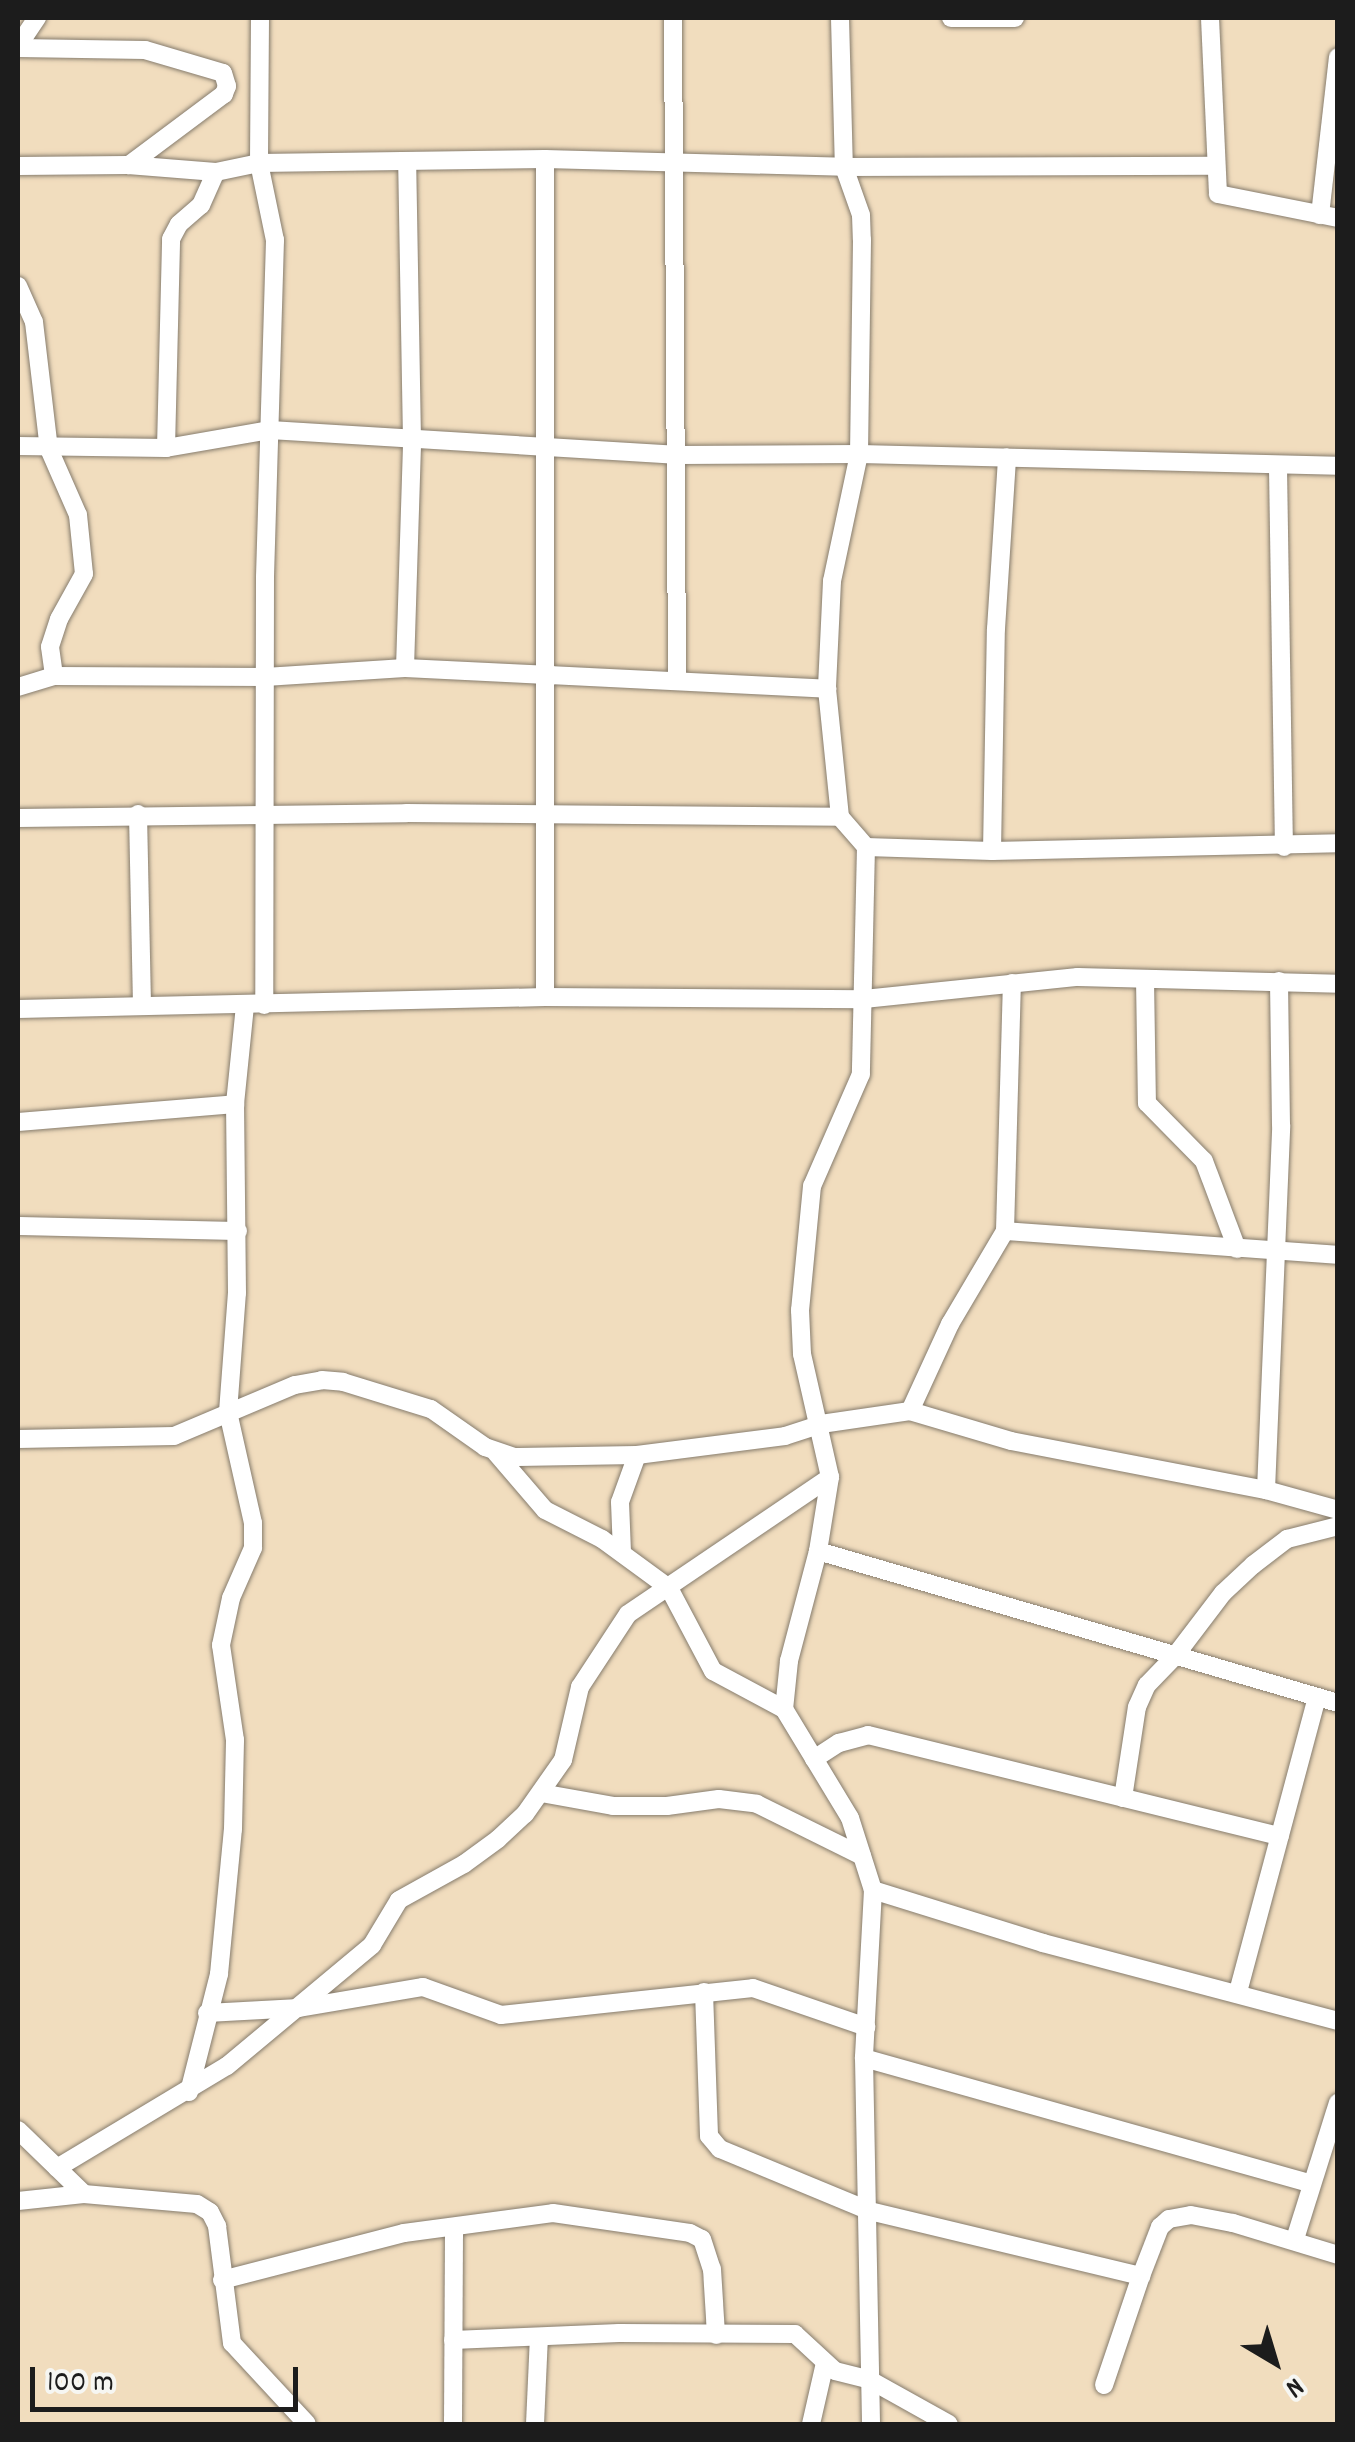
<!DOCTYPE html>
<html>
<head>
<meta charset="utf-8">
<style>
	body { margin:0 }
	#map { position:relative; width:1355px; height:2442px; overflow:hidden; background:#f1ddbe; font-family:Dekko,sans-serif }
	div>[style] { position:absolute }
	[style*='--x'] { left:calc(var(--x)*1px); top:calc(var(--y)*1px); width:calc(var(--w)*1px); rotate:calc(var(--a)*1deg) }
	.roads { filter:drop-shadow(0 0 2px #867c6d) drop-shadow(0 0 2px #867c6d) }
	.minor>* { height:18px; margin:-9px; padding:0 9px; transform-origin:9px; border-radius:9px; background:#fff }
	span { translate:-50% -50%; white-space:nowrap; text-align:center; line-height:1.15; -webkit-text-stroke:8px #f6f6f2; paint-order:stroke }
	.frame { position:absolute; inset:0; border:20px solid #1c1c1c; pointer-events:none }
	.north { position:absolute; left:1225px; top:2312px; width:100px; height:100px; -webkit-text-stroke:8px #f6f6f2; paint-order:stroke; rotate:142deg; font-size:28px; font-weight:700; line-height:40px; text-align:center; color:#1c1c1c }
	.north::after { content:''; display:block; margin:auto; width:35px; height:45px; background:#1c1c1c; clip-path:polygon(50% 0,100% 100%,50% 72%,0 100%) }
	.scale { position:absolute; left:30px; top:2367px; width:268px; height:45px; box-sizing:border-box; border:5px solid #1c1c1c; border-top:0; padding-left:12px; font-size:30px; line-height:35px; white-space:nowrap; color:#1c1c1c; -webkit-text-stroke:8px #f6f6f2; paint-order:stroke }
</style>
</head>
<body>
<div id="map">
	<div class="roads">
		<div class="minor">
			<i style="--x:260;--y:18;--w:145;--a:90.4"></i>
			<i style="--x:259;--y:163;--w:79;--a:78.3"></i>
			<i style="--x:275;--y:240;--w:337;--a:91.7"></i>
			<i style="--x:265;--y:577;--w:428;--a:90.1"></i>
			<i style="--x:673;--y:18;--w:663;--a:89.65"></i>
			<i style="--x:840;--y:18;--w:149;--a:88.5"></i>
			<i style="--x:844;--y:167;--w:51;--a:70.5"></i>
			<i style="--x:861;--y:215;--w:25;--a:88"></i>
			<i style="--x:862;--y:240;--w:214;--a:90.8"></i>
			<i style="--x:859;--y:454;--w:130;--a:102"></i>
			<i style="--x:832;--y:581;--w:108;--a:92.7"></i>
			<i style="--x:827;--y:689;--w:129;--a:84.2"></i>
			<i style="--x:840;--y:817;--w:40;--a:49"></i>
			<i style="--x:866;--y:847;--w:126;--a:1.8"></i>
			<i style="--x:992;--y:851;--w:346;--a:-1.3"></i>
			<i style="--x:951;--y:18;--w:64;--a:0"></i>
			<i style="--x:1210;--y:18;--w:176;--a:87.4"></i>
			<i style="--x:1218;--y:194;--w:122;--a:11.3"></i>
			<i style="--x:18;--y:46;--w:34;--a:-56"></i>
			<i style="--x:18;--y:48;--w:127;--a:0.9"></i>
			<i style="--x:145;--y:50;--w:81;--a:16.4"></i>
			<i style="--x:223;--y:73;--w:14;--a:73"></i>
			<i style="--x:227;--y:86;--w:9;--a:111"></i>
			<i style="--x:224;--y:94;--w:119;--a:143.2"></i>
			<i style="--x:18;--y:166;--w:110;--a:-0.5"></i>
			<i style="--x:128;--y:165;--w:88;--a:4.5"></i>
			<i style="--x:216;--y:172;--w:44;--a:-11.8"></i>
			<i style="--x:259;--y:163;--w:286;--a:-0.8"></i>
			<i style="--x:545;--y:159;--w:299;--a:1.5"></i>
			<i style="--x:844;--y:167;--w:372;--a:-0.2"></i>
			<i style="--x:1320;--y:215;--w:159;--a:-83.5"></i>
			<i style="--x:18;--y:286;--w:39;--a:66"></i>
			<i style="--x:34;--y:322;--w:128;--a:83.3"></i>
			<i style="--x:49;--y:449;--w:72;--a:66.3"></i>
			<i style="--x:78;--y:515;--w:59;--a:84.2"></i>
			<i style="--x:84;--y:574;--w:51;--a:119.1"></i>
			<i style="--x:59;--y:619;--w:29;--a:108"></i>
			<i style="--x:50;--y:647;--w:29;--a:82"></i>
			<i style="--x:18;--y:446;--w:148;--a:0.8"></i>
			<i style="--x:166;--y:448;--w:106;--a:-9.8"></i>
			<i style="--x:270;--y:430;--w:410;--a:3.5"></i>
			<i style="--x:679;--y:455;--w:180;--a:-0.3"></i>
			<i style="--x:859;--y:454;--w:479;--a:1.4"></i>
			<i style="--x:166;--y:448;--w:209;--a:-88.6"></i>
			<i style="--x:171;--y:239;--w:17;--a:-62"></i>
			<i style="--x:179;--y:224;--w:29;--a:-41"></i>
			<i style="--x:201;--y:205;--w:36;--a:-66"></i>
			<i style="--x:1278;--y:468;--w:379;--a:89.1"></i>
			<i style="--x:405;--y:668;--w:228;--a:-88.2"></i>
			<i style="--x:412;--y:440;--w:279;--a:-91"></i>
			<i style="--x:18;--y:687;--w:38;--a:-17"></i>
			<i style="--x:54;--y:676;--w:211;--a:0.3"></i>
			<i style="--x:265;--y:677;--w:140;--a:-3.7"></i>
			<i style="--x:405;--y:668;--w:423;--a:2.8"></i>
			<i style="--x:138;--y:814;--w:189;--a:88.8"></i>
			<i style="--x:18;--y:818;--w:388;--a:-0.7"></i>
			<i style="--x:406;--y:813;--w:434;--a:0.5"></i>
			<i style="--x:866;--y:847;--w:227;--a:91.3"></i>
			<i style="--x:861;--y:1074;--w:122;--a:113.6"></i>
			<i style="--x:812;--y:1186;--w:125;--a:95.5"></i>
			<i style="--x:800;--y:1310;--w:44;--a:87.4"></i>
			<i style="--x:802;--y:1354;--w:126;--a:77.2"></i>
			<i style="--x:830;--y:1477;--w:75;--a:99.2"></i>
			<i style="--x:818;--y:1551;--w:114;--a:104.8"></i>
			<i style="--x:789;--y:1661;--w:48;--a:95.9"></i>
			<i style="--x:784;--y:1709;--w:127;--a:58.8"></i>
			<i style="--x:850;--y:1818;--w:76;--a:72.3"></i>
			<i style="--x:873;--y:1890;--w:168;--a:93.1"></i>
			<i style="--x:864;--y:2058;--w:366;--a:88.9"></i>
			<i style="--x:992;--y:851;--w:222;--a:-89"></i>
			<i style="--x:996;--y:629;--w:172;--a:-86.3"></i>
			<i style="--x:1145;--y:979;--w:124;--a:89.1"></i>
			<i style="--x:1147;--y:1103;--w:81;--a:45.5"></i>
			<i style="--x:1204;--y:1161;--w:94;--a:69.4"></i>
			<i style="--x:545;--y:997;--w:838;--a:-90"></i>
			<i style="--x:18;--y:1009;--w:527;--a:-1.3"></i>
			<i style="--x:545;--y:997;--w:319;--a:0.4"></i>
			<i style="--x:864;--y:999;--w:215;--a:-5.9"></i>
			<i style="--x:1078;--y:977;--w:260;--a:1.5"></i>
			<i style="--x:18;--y:1122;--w:218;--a:-4.7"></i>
			<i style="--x:18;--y:1226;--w:220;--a:1.3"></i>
			<i style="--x:1005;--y:1231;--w:334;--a:4.1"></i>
			<i style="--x:910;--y:1411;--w:96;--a:-65.3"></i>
			<i style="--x:950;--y:1324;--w:108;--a:-59.4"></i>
			<i style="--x:1005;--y:1231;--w:248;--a:-88.4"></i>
			<i style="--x:18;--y:1439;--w:156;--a:-1.1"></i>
			<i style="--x:174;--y:1436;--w:131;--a:-22.9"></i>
			<i style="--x:295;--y:1385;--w:27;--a:-10"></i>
			<i style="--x:322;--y:1380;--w:21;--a:5"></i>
			<i style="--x:343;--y:1382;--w:92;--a:17.1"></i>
			<i style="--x:431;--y:1409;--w:66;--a:35.1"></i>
			<i style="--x:485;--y:1447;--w:31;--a:19"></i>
			<i style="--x:514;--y:1457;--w:123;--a:-0.9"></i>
			<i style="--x:637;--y:1455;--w:149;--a:-7.3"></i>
			<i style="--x:785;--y:1436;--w:38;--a:-18"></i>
			<i style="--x:821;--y:1424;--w:90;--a:-8.3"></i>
			<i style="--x:910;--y:1411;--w:105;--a:16.5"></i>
			<i style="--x:1011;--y:1441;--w:260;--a:10.9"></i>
			<i style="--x:1266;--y:1490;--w:75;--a:15.5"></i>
			<i style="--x:496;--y:1453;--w:75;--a:49.3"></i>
			<i style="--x:545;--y:1510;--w:64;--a:27"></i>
			<i style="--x:602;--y:1539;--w:83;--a:36.2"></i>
			<i style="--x:669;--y:1588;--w:94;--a:62.1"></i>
			<i style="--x:713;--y:1671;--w:81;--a:28.2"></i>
			<i style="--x:1266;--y:1490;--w:365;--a:-87.6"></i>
			<i style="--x:1281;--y:1125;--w:144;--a:-90.8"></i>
			<i style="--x:818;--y:1551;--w:542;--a:16.29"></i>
			<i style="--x:622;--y:1552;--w:50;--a:-92.3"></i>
			<i style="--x:620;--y:1502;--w:50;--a:-70.1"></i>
			<i style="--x:814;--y:1759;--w:30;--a:-33"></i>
			<i style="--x:839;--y:1743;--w:30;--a:-15"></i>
			<i style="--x:868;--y:1735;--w:424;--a:13.8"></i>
			<i style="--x:541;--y:1793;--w:73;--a:10.2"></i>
			<i style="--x:613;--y:1806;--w:54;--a:0"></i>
			<i style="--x:667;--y:1806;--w:52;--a:-7.7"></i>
			<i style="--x:719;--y:1799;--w:38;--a:7"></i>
			<i style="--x:757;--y:1804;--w:117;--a:26.3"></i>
			<i style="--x:1123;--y:1798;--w:92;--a:-81.3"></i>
			<i style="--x:1137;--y:1707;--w:24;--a:-66"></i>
			<i style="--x:1147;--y:1685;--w:40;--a:-46"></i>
			<i style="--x:1175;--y:1656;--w:79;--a:-52.7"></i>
			<i style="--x:1223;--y:1593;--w:41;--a:-43"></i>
			<i style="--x:1253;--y:1565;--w:43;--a:-37.4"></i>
			<i style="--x:1287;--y:1539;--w:53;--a:-14.3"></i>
			<i style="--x:873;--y:1890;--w:178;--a:17.3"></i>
			<i style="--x:1043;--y:1943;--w:305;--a:14.8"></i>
			<i style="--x:704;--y:1992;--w:144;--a:88"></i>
			<i style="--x:709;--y:2136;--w:17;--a:50"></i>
			<i style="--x:720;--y:2149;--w:162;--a:22.5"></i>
			<i style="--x:870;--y:2211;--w:279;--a:13.5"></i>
			<i style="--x:1238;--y:1992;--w:304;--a:-75"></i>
			<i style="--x:207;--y:2013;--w:92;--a:-3.1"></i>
			<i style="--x:299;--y:2008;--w:126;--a:-9.6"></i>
			<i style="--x:423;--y:1987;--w:83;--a:19.7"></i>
			<i style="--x:501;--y:2015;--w:253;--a:-6.1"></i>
			<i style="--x:753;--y:1988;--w:120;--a:19"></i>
			<i style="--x:864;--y:2058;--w:462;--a:15.7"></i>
			<i style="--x:189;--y:2092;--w:122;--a:-75.7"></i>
			<i style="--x:219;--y:1974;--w:146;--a:-84.5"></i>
			<i style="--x:233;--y:1829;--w:89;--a:-88.7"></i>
			<i style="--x:235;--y:1740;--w:96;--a:-98.4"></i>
			<i style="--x:221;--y:1645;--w:48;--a:-78"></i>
			<i style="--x:231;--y:1598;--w:55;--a:-66.3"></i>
			<i style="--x:253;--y:1548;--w:25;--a:-90"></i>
			<i style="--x:253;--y:1523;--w:114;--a:-102.7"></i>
			<i style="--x:228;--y:1412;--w:119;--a:-85.7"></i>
			<i style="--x:237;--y:1293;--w:189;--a:-90.6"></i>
			<i style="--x:235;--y:1104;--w:99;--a:-84.2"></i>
			<i style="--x:18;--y:2130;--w:92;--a:44.1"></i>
			<i style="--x:57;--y:2168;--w:198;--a:-31"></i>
			<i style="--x:227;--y:2066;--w:189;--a:-39.8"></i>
			<i style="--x:372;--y:1945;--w:52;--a:-59"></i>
			<i style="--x:399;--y:1900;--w:74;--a:-29"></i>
			<i style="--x:464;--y:1864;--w:42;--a:-36.3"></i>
			<i style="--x:498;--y:1839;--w:37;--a:-43"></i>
			<i style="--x:525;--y:1814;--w:66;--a:-54.9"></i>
			<i style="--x:563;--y:1760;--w:75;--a:-76.9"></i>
			<i style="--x:580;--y:1687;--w:87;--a:-56.7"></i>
			<i style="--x:628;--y:1614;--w:244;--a:-34.1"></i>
			<i style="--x:18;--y:2201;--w:66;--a:-6.1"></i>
			<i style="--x:84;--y:2194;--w:113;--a:5.1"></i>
			<i style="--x:197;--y:2204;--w:15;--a:32"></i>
			<i style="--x:210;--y:2212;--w:16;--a:63"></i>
			<i style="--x:217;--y:2226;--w:118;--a:82.7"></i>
			<i style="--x:232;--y:2343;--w:110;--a:47.2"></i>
			<i style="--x:1295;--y:2239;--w:143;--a:-72.5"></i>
			<i style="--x:222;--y:2280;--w:188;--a:-14.5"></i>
			<i style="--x:404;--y:2233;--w:150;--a:-7.6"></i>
			<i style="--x:553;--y:2213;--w:138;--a:8.3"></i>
			<i style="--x:690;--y:2233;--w:13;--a:27"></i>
			<i style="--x:702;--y:2239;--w:32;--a:72"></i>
			<i style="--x:712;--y:2269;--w:66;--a:86.5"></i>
			<i style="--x:453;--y:2340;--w:166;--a:-2.4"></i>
			<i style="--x:619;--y:2333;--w:176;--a:0.3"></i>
			<i style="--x:795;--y:2334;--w:54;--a:42.8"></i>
			<i style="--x:835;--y:2371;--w:36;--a:14"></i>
			<i style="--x:870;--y:2380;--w:90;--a:29.1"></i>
			<i style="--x:1104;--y:2385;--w:115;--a:-71.3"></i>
			<i style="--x:1141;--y:2276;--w:53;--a:-68.8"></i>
			<i style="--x:1160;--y:2227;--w:12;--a:-42"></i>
			<i style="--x:1169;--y:2219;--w:22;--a:-10"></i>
			<i style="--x:1191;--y:2215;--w:43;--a:10.8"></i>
			<i style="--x:1233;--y:2223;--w:110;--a:16.9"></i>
			<i style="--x:453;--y:2424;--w:195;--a:-89.7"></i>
			<i style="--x:535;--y:2424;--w:87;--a:-87.4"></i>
			<i style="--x:811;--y:2424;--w:63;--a:-77.1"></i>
		</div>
	</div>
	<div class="frame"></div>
	<div class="north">N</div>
	<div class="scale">100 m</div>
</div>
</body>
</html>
